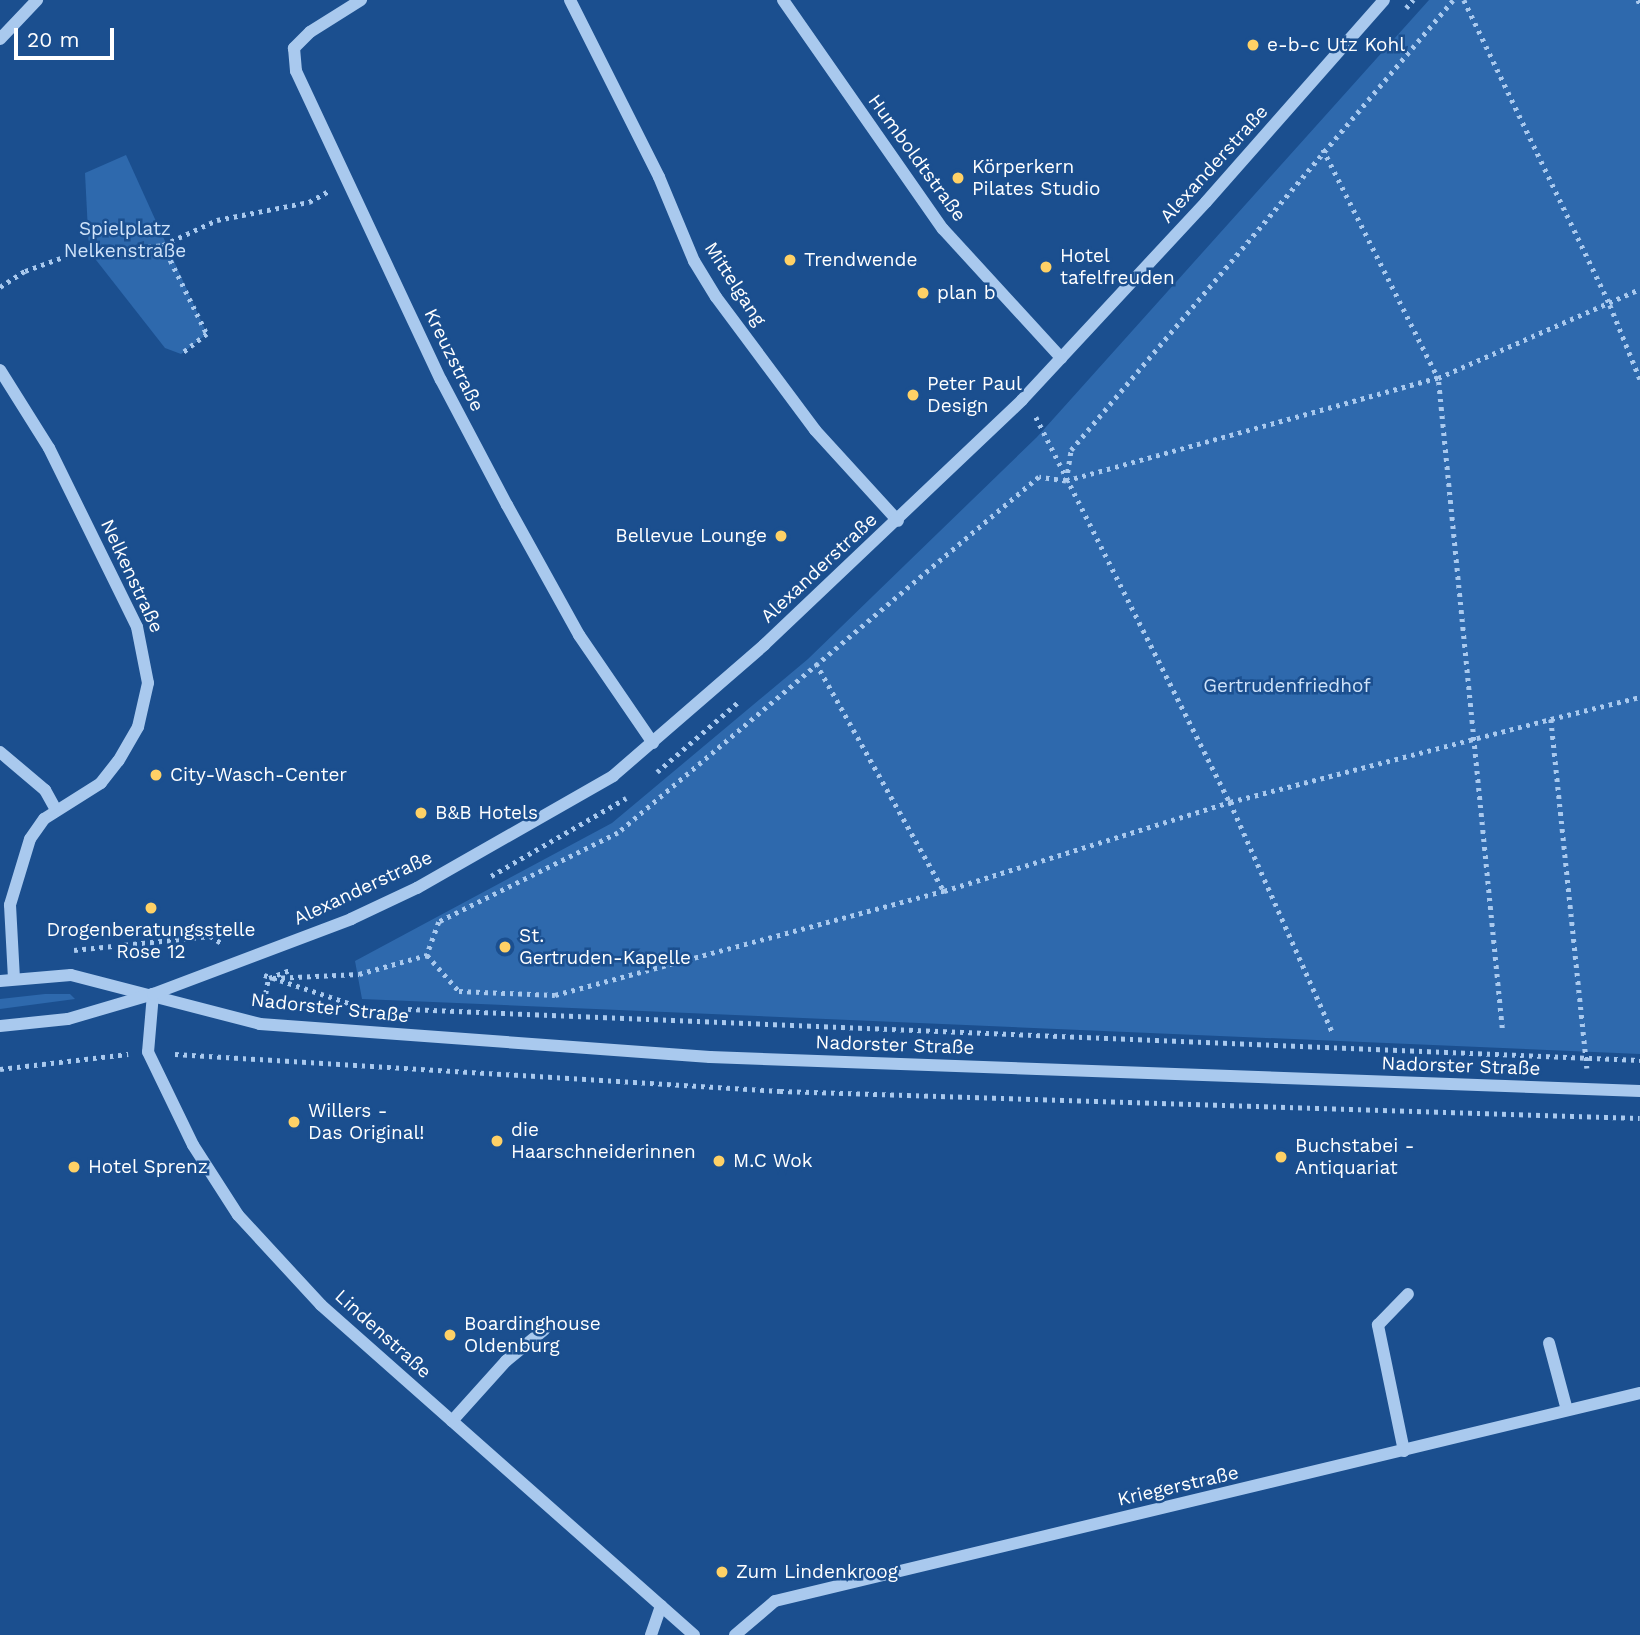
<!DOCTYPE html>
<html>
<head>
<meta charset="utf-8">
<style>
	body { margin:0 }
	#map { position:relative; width:1640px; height:1635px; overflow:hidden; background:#1b4f8f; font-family:"Work Sans",sans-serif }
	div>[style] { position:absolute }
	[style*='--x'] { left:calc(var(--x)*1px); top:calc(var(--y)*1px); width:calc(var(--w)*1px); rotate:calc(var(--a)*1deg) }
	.green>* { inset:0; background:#2e69ad }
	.path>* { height:4.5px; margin-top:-2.25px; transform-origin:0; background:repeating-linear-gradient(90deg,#a9c9ee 0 3.5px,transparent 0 8.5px) }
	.minor>* { height:12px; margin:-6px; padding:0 6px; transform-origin:6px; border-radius:6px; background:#a9c9ee }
	.dots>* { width:19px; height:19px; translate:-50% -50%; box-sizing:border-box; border:4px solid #1b4f8f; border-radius:50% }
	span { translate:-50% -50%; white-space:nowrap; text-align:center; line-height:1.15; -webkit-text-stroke:5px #1b4f8f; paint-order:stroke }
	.poi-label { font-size:19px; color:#fff }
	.left { translate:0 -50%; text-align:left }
	.right { translate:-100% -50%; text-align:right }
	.street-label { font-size:19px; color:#fff }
	.park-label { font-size:19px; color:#cfe3fa }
	.scale { position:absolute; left:14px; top:28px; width:100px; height:32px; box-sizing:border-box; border:4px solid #fff; border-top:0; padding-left:9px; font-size:21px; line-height:24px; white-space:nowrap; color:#fff; -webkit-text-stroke:5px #1b4f8f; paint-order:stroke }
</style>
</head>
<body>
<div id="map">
	<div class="green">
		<i style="clip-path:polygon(1429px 0,1640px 0,1640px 1054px,362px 999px,355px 961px,612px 823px,808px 659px,1037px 437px)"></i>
		<i style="clip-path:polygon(126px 155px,207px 334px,181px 354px,165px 348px,89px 251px,85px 173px)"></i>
		<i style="clip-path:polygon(45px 994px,70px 994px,75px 999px,0 1009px,0 999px)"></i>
	</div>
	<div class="path">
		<i style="--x:1464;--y:0;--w:338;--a:64.4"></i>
		<i style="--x:1610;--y:305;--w:80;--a:67.9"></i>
		<i style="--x:1638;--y:0;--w:4;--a:63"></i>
		<i style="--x:1406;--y:8;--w:11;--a:-49"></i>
		<i style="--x:1323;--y:149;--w:256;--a:63.3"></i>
		<i style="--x:1438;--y:378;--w:386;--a:164.5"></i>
		<i style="--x:1066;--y:481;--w:27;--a:-172"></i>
		<i style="--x:1039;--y:477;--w:551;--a:139.78"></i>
		<i style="--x:618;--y:833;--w:200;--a:153.6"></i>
		<i style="--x:439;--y:922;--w:35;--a:110"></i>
		<i style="--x:427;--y:955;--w:48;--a:48.4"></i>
		<i style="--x:459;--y:991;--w:96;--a:2.4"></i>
		<i style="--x:555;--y:995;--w:403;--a:-15"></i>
		<i style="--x:944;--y:891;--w:300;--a:-17.3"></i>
		<i style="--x:1230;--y:802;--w:332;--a:-14.5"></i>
		<i style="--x:1551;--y:719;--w:351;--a:84.1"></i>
		<i style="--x:163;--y:245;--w:99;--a:63.7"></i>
		<i style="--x:207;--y:334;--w:33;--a:142"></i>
		<i style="--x:0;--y:287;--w:30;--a:-33"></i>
		<i style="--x:25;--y:271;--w:50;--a:-19.9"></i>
		<i style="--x:72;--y:254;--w:91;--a:-5.6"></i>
		<i style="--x:163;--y:245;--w:60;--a:-24.8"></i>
		<i style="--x:217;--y:220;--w:94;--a:-11.1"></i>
		<i style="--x:309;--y:202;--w:21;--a:-29"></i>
		<i style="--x:1036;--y:417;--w:431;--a:63.3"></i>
		<i style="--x:1230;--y:802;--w:251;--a:66"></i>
		<i style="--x:1066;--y:481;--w:31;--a:-81"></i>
		<i style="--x:1071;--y:450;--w:590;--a:-49.67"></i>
		<i style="--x:816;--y:663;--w:261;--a:60.7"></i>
		<i style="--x:1551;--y:719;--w:92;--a:-13.9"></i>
		<i style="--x:657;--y:772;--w:107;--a:-40.8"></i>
		<i style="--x:491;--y:876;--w:156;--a:-30"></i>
		<i style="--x:74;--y:950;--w:137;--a:-5.9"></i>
		<i style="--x:210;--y:936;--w:15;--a:32"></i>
		<i style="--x:264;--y:975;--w:95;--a:18.4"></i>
		<i style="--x:269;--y:978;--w:22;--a:-21"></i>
		<i style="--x:273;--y:978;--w:86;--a:-2.7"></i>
		<i style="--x:359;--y:974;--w:71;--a:-15.6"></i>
		<i style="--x:264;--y:1002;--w:23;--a:-80"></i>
		<i style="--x:408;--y:1009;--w:1233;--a:2.37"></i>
		<i style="--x:1502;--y:1028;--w:653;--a:-95.62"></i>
		<i style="--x:1438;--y:378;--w:221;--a:-23.8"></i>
		<i style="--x:175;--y:1054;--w:606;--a:3.5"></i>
		<i style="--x:780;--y:1091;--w:860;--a:1.8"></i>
		<i style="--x:0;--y:1069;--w:129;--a:-6.7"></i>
	</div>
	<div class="minor">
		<i style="--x:361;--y:0;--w:60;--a:147.9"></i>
		<i style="--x:310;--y:32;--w:23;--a:135"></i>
		<i style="--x:294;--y:48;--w:23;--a:85"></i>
		<i style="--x:296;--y:71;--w:341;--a:64.9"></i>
		<i style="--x:441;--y:380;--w:141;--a:62.2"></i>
		<i style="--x:507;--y:505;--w:149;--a:61"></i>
		<i style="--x:579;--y:635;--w:131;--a:55.6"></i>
		<i style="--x:570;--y:0;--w:198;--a:63.3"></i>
		<i style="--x:659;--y:177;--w:91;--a:67.4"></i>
		<i style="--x:694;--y:261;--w:42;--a:58.6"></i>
		<i style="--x:716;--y:297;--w:166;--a:53.3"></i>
		<i style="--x:815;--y:430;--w:123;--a:47.6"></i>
		<i style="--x:783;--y:0;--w:279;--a:55.1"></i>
		<i style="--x:943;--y:229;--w:175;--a:47.5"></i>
		<i style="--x:0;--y:39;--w:54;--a:-46.5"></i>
		<i style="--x:0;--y:370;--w:92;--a:57.9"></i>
		<i style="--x:49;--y:448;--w:199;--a:63.8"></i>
		<i style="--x:137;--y:627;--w:57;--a:78.9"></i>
		<i style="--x:148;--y:683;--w:45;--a:102.8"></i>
		<i style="--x:138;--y:727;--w:39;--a:120"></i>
		<i style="--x:118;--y:761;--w:28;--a:128"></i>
		<i style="--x:101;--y:783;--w:67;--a:147.7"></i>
		<i style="--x:44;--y:819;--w:24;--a:125"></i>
		<i style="--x:30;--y:839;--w:69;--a:106.9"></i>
		<i style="--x:10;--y:905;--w:74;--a:86.9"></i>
		<i style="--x:0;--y:752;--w:59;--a:40.2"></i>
		<i style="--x:45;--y:790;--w:23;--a:61"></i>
		<i style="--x:0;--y:981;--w:71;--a:-4.8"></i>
		<i style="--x:71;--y:975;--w:195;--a:14.5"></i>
		<i style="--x:260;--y:1024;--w:451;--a:4.2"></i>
		<i style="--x:710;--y:1057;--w:931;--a:2.09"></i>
		<i style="--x:153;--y:994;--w:58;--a:94.9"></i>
		<i style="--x:148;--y:1052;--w:103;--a:64.2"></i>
		<i style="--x:193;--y:1145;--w:83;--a:57.3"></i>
		<i style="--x:238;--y:1215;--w:122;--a:47.3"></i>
		<i style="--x:321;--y:1305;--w:498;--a:41.5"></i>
		<i style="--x:0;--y:1026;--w:68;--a:-5.9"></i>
		<i style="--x:68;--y:1019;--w:89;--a:-16.4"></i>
		<i style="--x:153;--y:994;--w:212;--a:-20.7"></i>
		<i style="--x:351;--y:919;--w:73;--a:-25.2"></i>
		<i style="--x:417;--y:888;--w:226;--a:-29.7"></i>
		<i style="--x:613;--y:776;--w:200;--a:-40.9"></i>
		<i style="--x:764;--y:645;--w:356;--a:-43.5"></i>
		<i style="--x:1022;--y:400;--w:270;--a:-47.1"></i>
		<i style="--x:1206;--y:202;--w:269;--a:-48.6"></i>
		<i style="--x:1549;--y:1343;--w:69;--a:75"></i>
		<i style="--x:452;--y:1421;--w:81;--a:-48"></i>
		<i style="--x:506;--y:1361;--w:50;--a:-39.4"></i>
		<i style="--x:1404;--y:1451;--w:129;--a:-101.7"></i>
		<i style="--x:1378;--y:1325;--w:43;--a:-45.9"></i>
		<i style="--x:651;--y:1635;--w:31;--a:-71"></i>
		<i style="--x:735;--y:1635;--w:52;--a:-40.4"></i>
		<i style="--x:775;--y:1601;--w:890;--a:-13.52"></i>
	</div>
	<div class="dots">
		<i style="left:1253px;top:45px;background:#ffd166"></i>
		<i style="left:958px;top:178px;background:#ffd166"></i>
		<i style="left:790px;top:260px;background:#ffd166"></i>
		<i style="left:1046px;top:267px;background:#ffd166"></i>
		<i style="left:923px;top:293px;background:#ffd166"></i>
		<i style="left:913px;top:395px;background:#ffd166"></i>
		<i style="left:781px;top:536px;background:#ffd166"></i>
		<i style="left:156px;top:775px;background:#ffd166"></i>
		<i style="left:421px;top:813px;background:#ffd166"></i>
		<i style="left:151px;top:908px;background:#ffd166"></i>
		<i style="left:505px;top:947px;background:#ffd166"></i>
		<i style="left:294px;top:1122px;background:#ffd166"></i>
		<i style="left:497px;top:1141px;background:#ffd166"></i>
		<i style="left:1281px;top:1157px;background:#ffd166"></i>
		<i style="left:719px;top:1161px;background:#ffd166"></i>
		<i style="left:74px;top:1167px;background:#ffd166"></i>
		<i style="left:450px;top:1335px;background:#ffd166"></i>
		<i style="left:722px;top:1572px;background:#ffd166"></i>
	</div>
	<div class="poi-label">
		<span class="left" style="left:1267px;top:45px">e-b-c Utz Kohl</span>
		<span class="left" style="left:972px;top:178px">Körperkern<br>Pilates Studio</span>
		<span class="left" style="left:1060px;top:267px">Hotel<br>tafelfreuden</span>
		<span class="left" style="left:804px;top:260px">Trendwende</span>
		<span class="left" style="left:937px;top:293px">plan b</span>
		<span class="left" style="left:927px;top:395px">Peter Paul<br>Design</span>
		<span class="right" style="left:767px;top:536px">Bellevue Lounge</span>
		<span class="left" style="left:170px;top:775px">City-Wasch-Center</span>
		<span class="left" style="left:435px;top:813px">B&amp;B Hotels</span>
		<span style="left:151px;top:941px">Drogenberatungsstelle<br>Rose 12</span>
		<span class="left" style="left:519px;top:947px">St.<br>Gertruden-Kapelle</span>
		<span class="left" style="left:308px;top:1122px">Willers -<br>Das Original!</span>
		<span class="left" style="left:511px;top:1141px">die<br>Haarschneiderinnen</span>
		<span class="left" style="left:1295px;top:1157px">Buchstabei -<br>Antiquariat</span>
		<span class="left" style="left:733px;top:1161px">M.C Wok</span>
		<span class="left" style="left:88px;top:1167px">Hotel Sprenz</span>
		<span class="left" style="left:464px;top:1335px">Boardinghouse<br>Oldenburg</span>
		<span class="left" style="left:736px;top:1572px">Zum Lindenkroog</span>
	</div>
	<div class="street-label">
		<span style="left:917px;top:158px;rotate:54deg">Humboldtstraße</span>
		<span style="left:1214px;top:164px;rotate:-48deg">Alexanderstraße</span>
		<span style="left:735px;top:284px;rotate:57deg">Mittelgang</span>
		<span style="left:454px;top:360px;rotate:64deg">Kreuzstraße</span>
		<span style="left:819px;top:568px;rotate:-43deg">Alexanderstraße</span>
		<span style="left:132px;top:576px;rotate:65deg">Nelkenstraße</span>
		<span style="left:363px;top:888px;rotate:-25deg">Alexanderstraße</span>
		<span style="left:330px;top:1008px;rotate:6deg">Nadorster Straße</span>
		<span style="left:895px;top:1045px;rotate:2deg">Nadorster Straße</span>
		<span style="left:1461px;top:1066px;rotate:2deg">Nadorster Straße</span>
		<span style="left:383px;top:1334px;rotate:42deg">Lindenstraße</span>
		<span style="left:1178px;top:1486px;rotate:-13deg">Kriegerstraße</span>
	</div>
	<div class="park-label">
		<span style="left:125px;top:240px">Spielplatz<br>Nelkenstraße</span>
		<span style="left:1287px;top:686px">Gertrudenfriedhof</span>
	</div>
	<div class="scale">20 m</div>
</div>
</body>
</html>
